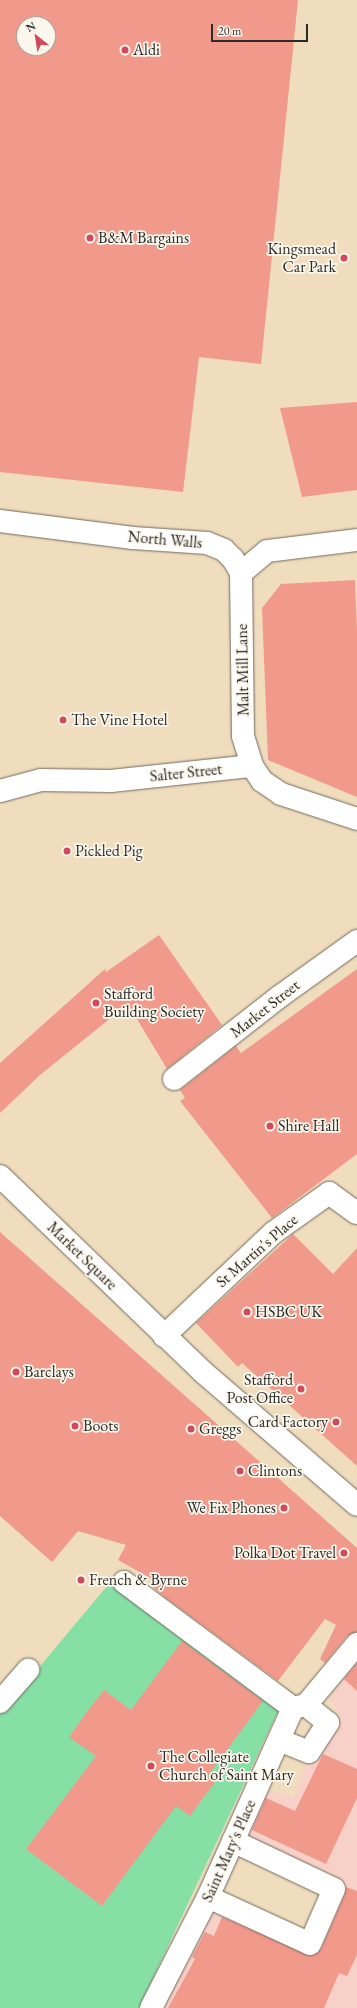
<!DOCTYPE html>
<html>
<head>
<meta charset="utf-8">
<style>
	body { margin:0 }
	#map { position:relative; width:357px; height:2008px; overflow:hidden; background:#f0ddbd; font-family:"EB Garamond",serif }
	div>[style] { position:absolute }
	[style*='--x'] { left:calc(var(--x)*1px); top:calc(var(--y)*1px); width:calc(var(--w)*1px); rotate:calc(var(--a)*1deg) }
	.built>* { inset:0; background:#f7d1c7 }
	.green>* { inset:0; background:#86dfa4 }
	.building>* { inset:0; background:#f1998b }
	.roads { filter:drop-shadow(0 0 1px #70695e) drop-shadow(0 0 1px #70695e) }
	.street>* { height:22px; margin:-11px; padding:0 11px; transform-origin:11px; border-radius:11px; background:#fff }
	.dots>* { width:11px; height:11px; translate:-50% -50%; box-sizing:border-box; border:2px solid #fbf7ec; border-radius:50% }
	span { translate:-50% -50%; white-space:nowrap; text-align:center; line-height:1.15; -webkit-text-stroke:3.5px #fbf7ec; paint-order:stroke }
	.poi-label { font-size:16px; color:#2b2b2b }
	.left { translate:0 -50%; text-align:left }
	.right { translate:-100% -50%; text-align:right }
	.street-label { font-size:16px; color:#2b2b2b }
	.north { position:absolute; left:16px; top:16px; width:40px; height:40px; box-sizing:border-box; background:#fbf7ec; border:1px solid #a8a59f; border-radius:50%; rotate:330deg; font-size:11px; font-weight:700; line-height:16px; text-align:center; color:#2b2b2b }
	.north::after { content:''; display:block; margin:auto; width:14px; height:18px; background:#d1495b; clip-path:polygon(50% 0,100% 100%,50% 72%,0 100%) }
	.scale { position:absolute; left:211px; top:24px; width:97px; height:18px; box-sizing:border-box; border:2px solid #2b2b2b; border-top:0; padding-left:5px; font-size:12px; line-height:14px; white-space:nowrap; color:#2b2b2b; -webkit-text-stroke:3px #fbf7ec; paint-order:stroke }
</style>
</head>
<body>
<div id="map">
	<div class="built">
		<i style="clip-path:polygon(357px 1662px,357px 2008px,165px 2008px,211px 1909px,302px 1949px,338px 1876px,244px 1837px,264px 1789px,294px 1797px,307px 1760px,342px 1719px,329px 1697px)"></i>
	</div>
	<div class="green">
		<i style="clip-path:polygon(113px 1579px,286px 1694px,139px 2008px,0 2008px,0 1714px)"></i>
	</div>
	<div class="building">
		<i style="clip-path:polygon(evenodd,0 0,298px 0,261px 364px,199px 357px,183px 492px,0 472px,0 0,24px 24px,48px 24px,48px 48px,24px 48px,24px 24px)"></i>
		<i style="clip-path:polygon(357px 402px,357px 490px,302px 497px,280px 408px)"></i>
		<i style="clip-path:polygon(355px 580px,357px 632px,357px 797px,268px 760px,262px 608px,281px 584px)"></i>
		<i style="clip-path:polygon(159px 935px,222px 1025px,167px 1069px,128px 1004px,40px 1075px,0 1113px,0 1063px,105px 969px,106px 972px)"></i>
		<i style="clip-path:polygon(357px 969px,357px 1154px,272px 1218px,180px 1101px,185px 1098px,180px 1090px,236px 1046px,241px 1053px)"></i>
		<i style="clip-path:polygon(0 1232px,357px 1548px,357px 1632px,347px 1636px,325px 1663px,320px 1659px,336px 1625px,325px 1619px,278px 1681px,167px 1599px,151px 1585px,152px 1579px,118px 1560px,126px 1545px,78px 1531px,52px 1562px,0 1516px)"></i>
		<i style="clip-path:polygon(293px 1234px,333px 1274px,357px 1248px,357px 1466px,242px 1363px,238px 1367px,196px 1323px)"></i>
		<i style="clip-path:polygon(182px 1641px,263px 1701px,207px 1777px,215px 1782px,190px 1816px,176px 1806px,102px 1906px,26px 1849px,96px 1756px,69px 1737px,86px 1713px,104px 1690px,131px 1710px)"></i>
		<i style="clip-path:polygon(357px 1663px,357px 1691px,344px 1679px)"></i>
		<i style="clip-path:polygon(323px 1754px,357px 1769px,357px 1798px,326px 1864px,252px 1830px,266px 1798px,295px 1811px)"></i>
		<i style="clip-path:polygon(346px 1887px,357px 1891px,357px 1955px,347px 1976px,339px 1973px,324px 2008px,168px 2008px,195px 1959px,192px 1957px,205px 1932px,214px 1936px,222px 1917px,312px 1956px,321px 1949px,345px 1894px)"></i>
	</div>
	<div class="roads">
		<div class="street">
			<i style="--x:0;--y:521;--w:134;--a:7.3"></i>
			<i style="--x:133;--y:538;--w:74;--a:3.9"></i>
			<i style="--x:207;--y:543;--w:18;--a:22"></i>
			<i style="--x:224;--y:550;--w:13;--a:45"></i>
			<i style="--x:233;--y:559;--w:16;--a:60"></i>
			<i style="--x:241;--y:573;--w:163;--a:89.3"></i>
			<i style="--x:243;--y:736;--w:31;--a:73"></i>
			<i style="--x:252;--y:766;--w:18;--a:56"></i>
			<i style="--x:262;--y:781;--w:23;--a:34"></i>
			<i style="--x:281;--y:794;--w:80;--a:18.2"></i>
			<i style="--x:241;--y:573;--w:34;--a:-40"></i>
			<i style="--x:267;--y:551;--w:91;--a:-7"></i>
			<i style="--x:0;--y:791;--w:42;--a:-15"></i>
			<i style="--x:41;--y:780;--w:70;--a:0.8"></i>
			<i style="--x:111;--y:781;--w:142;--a:-6.1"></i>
			<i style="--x:174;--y:1079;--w:133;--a:-38"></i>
			<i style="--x:279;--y:997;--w:96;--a:-35.7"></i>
			<i style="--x:0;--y:1176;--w:282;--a:44"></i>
			<i style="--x:203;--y:1372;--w:203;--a:40.8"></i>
			<i style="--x:164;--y:1336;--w:150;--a:-43.4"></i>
			<i style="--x:273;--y:1233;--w:69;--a:-35.5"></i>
			<i style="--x:329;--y:1193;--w:34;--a:36"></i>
			<i style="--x:124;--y:1582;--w:211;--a:36.7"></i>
			<i style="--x:0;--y:1702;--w:43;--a:-48.8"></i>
			<i style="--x:293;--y:1708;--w:13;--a:-13"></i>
			<i style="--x:306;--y:1705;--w:80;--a:-50.1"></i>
			<i style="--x:279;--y:1740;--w:32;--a:22"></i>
			<i style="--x:309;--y:1752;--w:35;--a:-57"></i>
			<i style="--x:328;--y:1723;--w:28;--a:-141"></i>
			<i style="--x:208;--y:1897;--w:112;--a:24.7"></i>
			<i style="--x:310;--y:1944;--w:60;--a:-66.4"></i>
			<i style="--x:334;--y:1889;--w:112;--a:-154.6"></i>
			<i style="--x:151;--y:2008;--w:125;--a:-62.8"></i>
			<i style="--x:208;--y:1897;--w:207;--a:-65.8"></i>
		</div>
	</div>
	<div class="dots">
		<i style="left:125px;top:50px;background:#d1495b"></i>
		<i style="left:90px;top:238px;background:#d1495b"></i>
		<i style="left:344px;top:258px;background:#d1495b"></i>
		<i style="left:63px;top:720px;background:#d1495b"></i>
		<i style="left:67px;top:851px;background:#d1495b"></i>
		<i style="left:96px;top:1003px;background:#d1495b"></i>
		<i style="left:270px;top:1126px;background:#d1495b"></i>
		<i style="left:247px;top:1312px;background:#d1495b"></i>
		<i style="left:16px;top:1372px;background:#d1495b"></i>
		<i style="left:301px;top:1389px;background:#d1495b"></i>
		<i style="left:336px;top:1422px;background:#d1495b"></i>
		<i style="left:75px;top:1426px;background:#d1495b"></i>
		<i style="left:191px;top:1429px;background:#d1495b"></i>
		<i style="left:240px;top:1471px;background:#d1495b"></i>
		<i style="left:284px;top:1508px;background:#d1495b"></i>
		<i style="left:344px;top:1553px;background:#d1495b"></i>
		<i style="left:81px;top:1580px;background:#d1495b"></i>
		<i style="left:151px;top:1766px;background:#d1495b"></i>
	</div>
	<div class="poi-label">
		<span class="left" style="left:133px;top:50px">Aldi</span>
		<span class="left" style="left:98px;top:238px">B&amp;M Bargains</span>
		<span class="right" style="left:336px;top:258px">Kingsmead<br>Car Park</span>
		<span class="left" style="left:71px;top:720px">The Vine Hotel</span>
		<span class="left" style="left:75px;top:851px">Pickled Pig</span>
		<span class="left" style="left:104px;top:1003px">Stafford<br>Building Society</span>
		<span class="left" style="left:278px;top:1126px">Shire Hall</span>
		<span class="left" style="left:255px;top:1312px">HSBC UK</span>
		<span class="left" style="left:24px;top:1372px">Barclays</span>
		<span class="right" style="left:293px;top:1389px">Stafford<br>Post Office</span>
		<span class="right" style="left:328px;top:1422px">Card Factory</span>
		<span class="left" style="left:83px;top:1426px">Boots</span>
		<span class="left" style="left:199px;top:1429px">Greggs</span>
		<span class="left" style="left:248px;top:1471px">Clintons</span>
		<span class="right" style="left:276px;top:1508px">We Fix Phones</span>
		<span class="right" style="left:336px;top:1553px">Polka Dot Travel</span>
		<span class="left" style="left:89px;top:1580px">French &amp; Byrne</span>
		<span class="left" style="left:159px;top:1766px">The Collegiate<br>Church of Saint Mary</span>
	</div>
	<div class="street-label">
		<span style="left:165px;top:540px;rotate:5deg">North Walls</span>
		<span style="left:243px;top:670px;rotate:-91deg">Malt Mill Lane</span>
		<span style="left:186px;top:773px;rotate:-6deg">Salter Street</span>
		<span style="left:265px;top:1009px;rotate:-38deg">Market Street</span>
		<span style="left:257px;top:1251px;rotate:-41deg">St Martin's Place</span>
		<span style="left:82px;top:1256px;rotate:44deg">Market Square</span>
		<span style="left:229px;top:1851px;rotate:-66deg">Saint Mary's Place</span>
	</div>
	<div class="north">N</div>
	<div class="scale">20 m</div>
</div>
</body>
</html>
